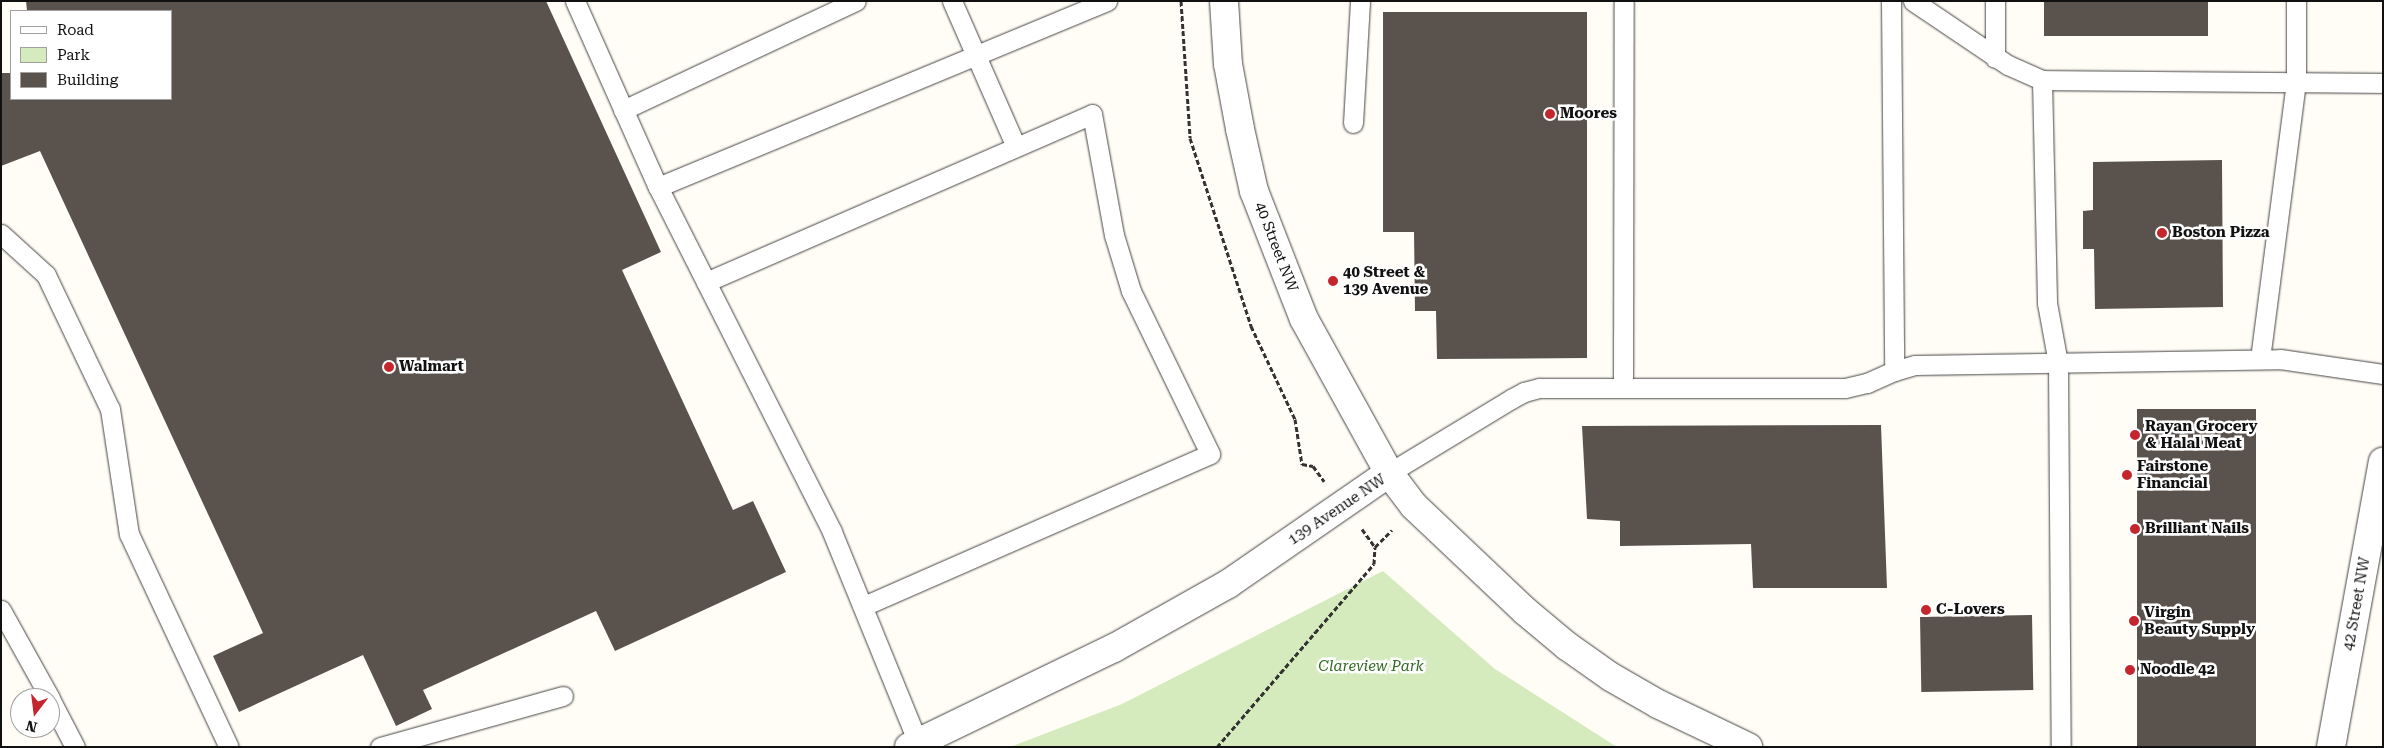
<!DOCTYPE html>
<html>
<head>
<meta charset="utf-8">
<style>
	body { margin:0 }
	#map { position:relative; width:2384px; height:748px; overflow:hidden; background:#fffdf5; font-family:"Roboto Serif",serif }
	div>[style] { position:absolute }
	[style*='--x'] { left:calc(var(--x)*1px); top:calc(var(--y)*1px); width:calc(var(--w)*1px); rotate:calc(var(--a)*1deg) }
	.green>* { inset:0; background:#d5ebbd }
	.building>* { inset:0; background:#5a524d; transform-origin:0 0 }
	.path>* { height:3px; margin-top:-1.5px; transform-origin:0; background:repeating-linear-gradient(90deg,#333 0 5px,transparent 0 7.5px) }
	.roads { filter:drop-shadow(0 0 1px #444) drop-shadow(0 0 1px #444) }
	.service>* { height:19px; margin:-9.5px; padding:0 9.5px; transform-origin:9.5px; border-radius:9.5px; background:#fff }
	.tertiary>* { height:28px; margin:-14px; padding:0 14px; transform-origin:14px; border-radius:14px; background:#fff }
	.dots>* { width:14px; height:14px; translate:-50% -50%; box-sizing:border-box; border:2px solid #fff; border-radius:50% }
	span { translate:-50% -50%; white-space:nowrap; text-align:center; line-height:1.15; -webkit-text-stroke:5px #fff; paint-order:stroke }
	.poi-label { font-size:15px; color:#111; font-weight:700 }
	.left { translate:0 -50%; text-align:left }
	.street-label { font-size:15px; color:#111 }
	.park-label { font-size:15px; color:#2f6b1f; font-style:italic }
	.frame { position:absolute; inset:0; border:2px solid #111; pointer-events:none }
	.legend { position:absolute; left:10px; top:10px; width:162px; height:90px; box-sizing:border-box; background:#fff; border:1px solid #a0a0a0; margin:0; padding:6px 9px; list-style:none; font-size:15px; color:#111 }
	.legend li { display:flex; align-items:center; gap:10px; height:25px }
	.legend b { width:25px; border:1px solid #a0a0a0 }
	.north { position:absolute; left:10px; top:688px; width:50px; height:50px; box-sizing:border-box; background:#fff; border:1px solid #a0a0a0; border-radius:50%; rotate:195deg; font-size:14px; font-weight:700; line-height:20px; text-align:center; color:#111 }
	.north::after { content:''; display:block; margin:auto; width:18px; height:22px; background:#c4262e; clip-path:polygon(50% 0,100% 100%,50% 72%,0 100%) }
</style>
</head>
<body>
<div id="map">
	<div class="green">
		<i style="clip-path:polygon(1383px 571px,1495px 669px,1617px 747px,1010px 747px,1122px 704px)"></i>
	</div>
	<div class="building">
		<i style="clip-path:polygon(26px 1px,546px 1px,661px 252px,622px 270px,733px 510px,753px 501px,786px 572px,615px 651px,596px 611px,423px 690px,432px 709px,396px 726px,363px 655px,239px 712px,213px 656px,263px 633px,40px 151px,1px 166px,1px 73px,11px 73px,11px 99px,171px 99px,171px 11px,27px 11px)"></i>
		<i style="left:2044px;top:1px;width:164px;height:35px"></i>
		<i style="clip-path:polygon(1383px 12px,1587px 12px,1587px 358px,1437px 359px,1436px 311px,1415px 311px,1414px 232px,1383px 232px)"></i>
		<i style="clip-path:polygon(2222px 160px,2223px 307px,2095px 309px,2094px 249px,2083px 249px,2083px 211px,2093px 210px,2093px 162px)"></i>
		<i style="left:2137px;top:409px;width:119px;height:338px"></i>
		<i style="clip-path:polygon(1881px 425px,1887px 588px,1753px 588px,1751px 544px,1620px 546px,1620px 521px,1587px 519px,1582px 426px)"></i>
		<i style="left:2032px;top:615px;width:75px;height:112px;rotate:89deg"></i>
	</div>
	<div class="path">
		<i style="--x:1181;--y:1;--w:137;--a:86.2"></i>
		<i style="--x:1190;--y:138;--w:198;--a:72"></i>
		<i style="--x:1251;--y:326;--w:103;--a:64.7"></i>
		<i style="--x:1295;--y:419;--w:46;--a:81.2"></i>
		<i style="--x:1302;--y:464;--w:11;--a:10"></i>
		<i style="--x:1313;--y:466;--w:19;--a:54"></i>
		<i style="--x:1362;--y:529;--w:22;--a:54"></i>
		<i style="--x:1217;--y:747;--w:241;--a:-49.4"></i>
		<i style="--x:1374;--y:564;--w:17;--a:-87"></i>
		<i style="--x:1375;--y:547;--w:24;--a:-45"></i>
	</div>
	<div class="roads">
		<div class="service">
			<i style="--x:575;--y:1;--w:204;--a:66"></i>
			<i style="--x:658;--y:187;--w:386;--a:63.2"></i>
			<i style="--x:832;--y:532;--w:228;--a:67.8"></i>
			<i style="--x:952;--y:1;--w:159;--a:66.3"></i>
			<i style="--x:1891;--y:1;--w:370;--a:89.5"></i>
			<i style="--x:1913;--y:1;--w:115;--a:34"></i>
			<i style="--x:2008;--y:65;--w:37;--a:24"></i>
			<i style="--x:2042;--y:80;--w:341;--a:0.5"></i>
			<i style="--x:1995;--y:1;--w:57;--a:90"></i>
			<i style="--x:2042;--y:80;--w:223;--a:88.7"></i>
			<i style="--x:2047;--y:303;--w:61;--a:79.6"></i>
			<i style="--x:2058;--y:363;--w:384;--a:89.6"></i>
			<i style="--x:623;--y:110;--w:257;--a:-25.1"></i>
			<i style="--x:1353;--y:123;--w:122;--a:-86.7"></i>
			<i style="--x:658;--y:187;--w:486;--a:-22.5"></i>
			<i style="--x:1;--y:234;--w:61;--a:42.3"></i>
			<i style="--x:46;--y:275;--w:148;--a:64.5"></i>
			<i style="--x:110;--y:409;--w:126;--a:81.4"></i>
			<i style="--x:129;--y:534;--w:235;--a:64.9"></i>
			<i style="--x:706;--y:282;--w:421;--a:-23.5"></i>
			<i style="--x:1092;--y:114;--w:123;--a:79.7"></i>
			<i style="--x:1114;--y:235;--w:59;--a:73.1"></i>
			<i style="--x:1131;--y:291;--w:181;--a:64.1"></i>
			<i style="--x:1210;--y:454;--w:379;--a:156.3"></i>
			<i style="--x:2260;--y:359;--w:278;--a:-82.6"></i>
			<i style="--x:2296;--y:83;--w:82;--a:-90"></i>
			<i style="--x:1623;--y:387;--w:386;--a:-89.9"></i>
			<i style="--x:1389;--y:473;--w:143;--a:-31.2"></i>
			<i style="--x:1511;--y:399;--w:15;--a:-28"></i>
			<i style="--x:1524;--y:392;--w:16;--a:-15"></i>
			<i style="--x:1539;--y:388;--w:306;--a:0"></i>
			<i style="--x:1845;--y:388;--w:23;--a:-13"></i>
			<i style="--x:1867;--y:383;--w:30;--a:-24"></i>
			<i style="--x:1894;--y:371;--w:22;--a:-16"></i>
			<i style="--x:1915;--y:365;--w:365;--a:-0.9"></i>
			<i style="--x:2280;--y:359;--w:104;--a:8.3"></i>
			<i style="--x:1;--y:610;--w:101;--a:60.9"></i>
			<i style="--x:50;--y:699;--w:54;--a:62.5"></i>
			<i style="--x:380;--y:747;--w:190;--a:-15.6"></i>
		</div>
		<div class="tertiary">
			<i style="--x:1224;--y:1;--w:63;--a:86.4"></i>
			<i style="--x:1228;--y:64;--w:66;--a:79.5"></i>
			<i style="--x:1240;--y:129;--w:64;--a:77.3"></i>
			<i style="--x:1254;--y:191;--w:137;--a:68.7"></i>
			<i style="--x:1304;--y:319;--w:176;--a:61.1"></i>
			<i style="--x:1389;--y:473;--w:41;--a:52.9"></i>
			<i style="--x:1414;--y:506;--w:153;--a:43.4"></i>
			<i style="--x:1525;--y:611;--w:55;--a:39.8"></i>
			<i style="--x:1567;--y:646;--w:54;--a:35.2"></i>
			<i style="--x:1611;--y:677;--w:54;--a:29.9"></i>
			<i style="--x:1658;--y:704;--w:100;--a:25.5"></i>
			<i style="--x:909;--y:747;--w:228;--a:-25.8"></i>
			<i style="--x:1114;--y:648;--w:131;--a:-29.3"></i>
			<i style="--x:1228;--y:584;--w:196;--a:-34.6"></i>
			<i style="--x:2331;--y:747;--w:290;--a:-79.7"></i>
		</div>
	</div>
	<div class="dots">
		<i style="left:1550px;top:114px;background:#c4262e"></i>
		<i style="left:2162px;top:233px;background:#c4262e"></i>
		<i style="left:1333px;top:281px;background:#c4262e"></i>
		<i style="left:389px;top:367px;background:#c4262e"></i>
		<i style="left:2135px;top:435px;background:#c4262e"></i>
		<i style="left:2127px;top:475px;background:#c4262e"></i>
		<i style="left:2135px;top:529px;background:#c4262e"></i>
		<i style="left:1926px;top:610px;background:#c4262e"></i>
		<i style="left:2134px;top:621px;background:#c4262e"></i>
		<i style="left:2130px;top:670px;background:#c4262e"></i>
	</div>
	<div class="poi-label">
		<span class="left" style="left:1560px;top:114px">Moores</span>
		<span class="left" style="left:2172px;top:233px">Boston Pizza</span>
		<span class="left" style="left:1343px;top:281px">40 Street &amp;<br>139 Avenue</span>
		<span class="left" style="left:399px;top:367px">Walmart</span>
		<span class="left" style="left:2145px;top:435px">Rayan Grocery<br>&amp; Halal Meat</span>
		<span class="left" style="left:2137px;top:475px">Fairstone<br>Financial</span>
		<span class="left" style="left:2145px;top:529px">Brilliant Nails</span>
		<span class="left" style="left:1936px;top:610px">C-Lovers</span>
		<span class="left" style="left:2144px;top:621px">Virgin<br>Beauty Supply</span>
		<span class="left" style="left:2140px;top:670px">Noodle 42</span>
	</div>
	<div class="street-label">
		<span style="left:1276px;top:247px;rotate:69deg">40 Street NW</span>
		<span style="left:1337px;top:510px;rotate:-34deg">139 Avenue NW</span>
		<span style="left:2357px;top:604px;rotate:-80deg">42 Street NW</span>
	</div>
	<div class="park-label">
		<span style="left:1371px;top:667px">Clareview Park</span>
	</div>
	<div class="frame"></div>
	<ul class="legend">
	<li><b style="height:6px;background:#fff"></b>Road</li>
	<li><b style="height:14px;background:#d5ebbd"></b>Park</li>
	<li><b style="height:14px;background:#5a524d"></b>Building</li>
	</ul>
	<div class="north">N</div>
</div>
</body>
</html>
